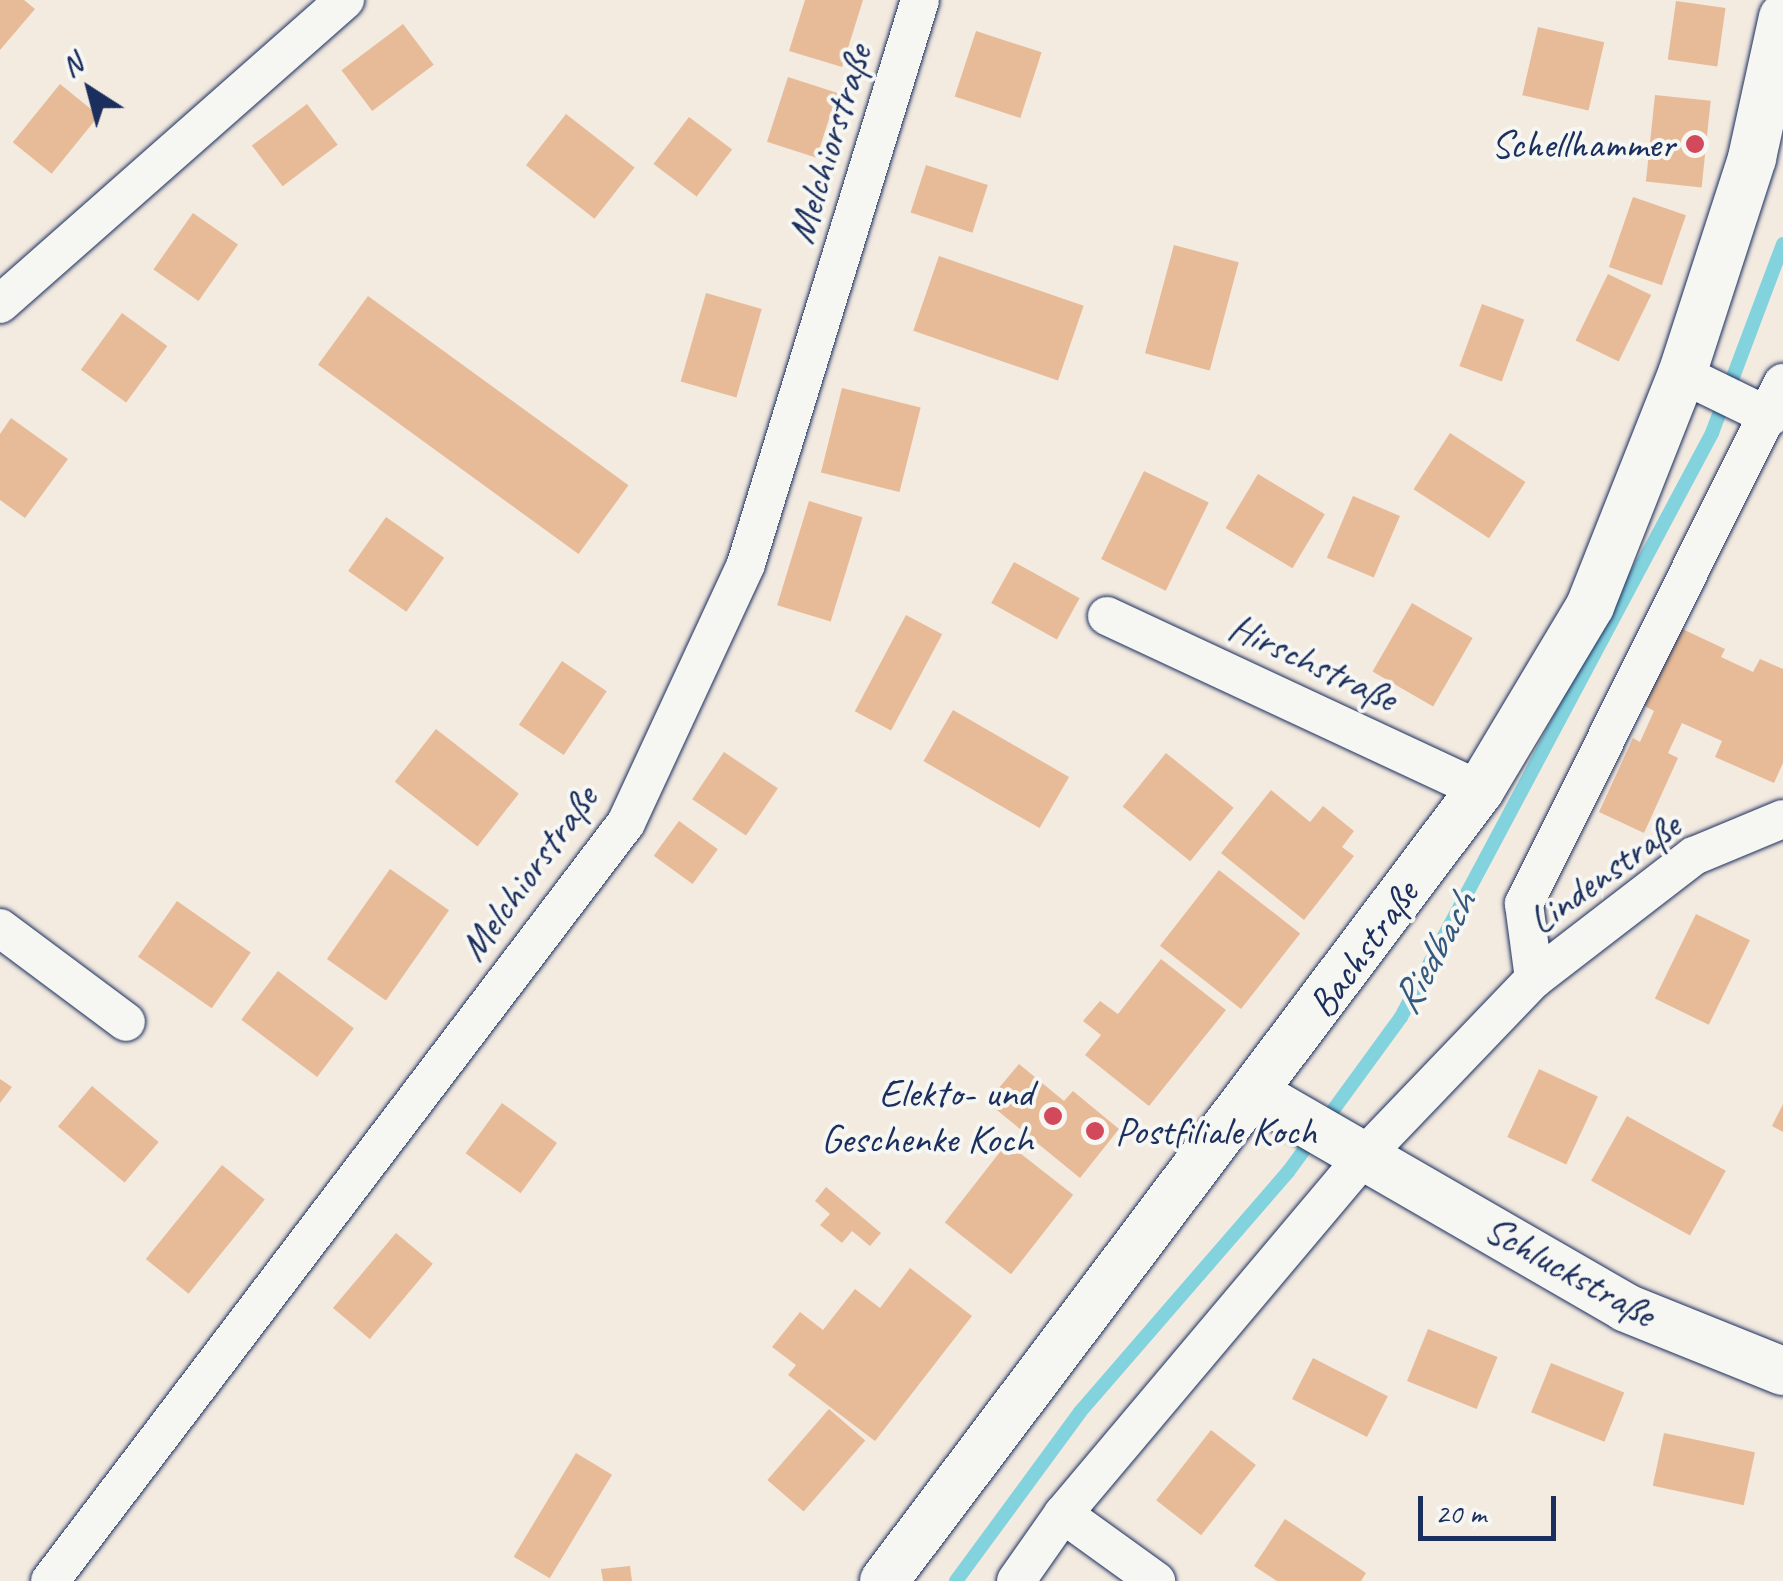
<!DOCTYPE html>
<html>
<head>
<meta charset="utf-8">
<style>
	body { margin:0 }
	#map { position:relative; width:1783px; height:1581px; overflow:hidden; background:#f3eae0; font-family:Caveat,sans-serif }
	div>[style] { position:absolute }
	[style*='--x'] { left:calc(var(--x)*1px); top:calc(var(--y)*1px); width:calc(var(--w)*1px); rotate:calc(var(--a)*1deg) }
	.stream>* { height:14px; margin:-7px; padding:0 7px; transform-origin:7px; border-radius:7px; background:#83d3de }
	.building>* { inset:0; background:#e8bb98; transform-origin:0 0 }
	.roads { filter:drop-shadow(0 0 2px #1b2f5e) drop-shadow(0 0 2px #1b2f5e) }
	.minor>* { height:38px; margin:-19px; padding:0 19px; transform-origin:19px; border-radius:19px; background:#f6f6f2 }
	.tertiary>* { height:48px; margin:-24px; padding:0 24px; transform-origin:24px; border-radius:24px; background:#f6f6f2 }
	.dots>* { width:28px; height:28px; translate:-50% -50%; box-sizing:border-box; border:5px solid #f6f6f2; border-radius:50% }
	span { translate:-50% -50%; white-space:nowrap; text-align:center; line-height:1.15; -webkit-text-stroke:8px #f6f6f2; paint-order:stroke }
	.street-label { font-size:40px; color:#1b2f5e }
	.poi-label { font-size:40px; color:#1b2f5e }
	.right { translate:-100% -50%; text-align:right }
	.left { translate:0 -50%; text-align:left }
	.water-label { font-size:42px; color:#35587e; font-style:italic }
	.north { position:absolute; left:40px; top:40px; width:100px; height:100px; -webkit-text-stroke:8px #f6f6f2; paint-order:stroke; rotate:324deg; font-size:28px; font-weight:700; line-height:40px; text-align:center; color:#1b2f5e }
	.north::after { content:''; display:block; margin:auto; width:35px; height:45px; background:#1b2f5e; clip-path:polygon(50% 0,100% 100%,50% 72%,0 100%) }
	.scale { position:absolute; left:1418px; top:1496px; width:138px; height:45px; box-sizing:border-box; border:5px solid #1b2f5e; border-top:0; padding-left:12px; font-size:30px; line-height:35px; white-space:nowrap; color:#1b2f5e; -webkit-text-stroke:8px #f6f6f2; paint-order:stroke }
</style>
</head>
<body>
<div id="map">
	<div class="stream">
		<i style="--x:956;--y:1581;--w:210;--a:-53.7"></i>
		<i style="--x:1080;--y:1412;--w:318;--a:-49.1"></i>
		<i style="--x:1288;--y:1172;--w:192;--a:-53.9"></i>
		<i style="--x:1401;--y:1017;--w:662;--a:-61.96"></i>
		<i style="--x:1712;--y:433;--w:202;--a:-69.4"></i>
	</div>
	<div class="building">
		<i style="clip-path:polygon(0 0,24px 0,35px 9px,0 50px)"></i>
		<i style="clip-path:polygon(805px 0,863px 0,842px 67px,789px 51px)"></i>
		<i style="left:1676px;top:1px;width:50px;height:59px;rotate:8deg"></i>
		<i style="left:403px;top:24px;width:51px;height:77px;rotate:53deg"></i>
		<i style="left:1538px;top:27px;width:68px;height:70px;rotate:13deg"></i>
		<i style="left:976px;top:31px;width:69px;height:69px;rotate:18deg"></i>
		<i style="left:788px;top:77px;width:52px;height:68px;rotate:18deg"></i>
		<i style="left:60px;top:84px;width:50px;height:75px;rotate:39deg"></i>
		<i style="left:1655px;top:95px;width:56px;height:87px;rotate:6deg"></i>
		<i style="left:307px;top:104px;width:51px;height:69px;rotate:53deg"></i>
		<i style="left:566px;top:114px;width:87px;height:65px;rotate:38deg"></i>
		<i style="left:689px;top:117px;width:54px;height:59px;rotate:37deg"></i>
		<i style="left:926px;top:165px;width:65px;height:50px;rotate:18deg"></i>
		<i style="left:1633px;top:197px;width:56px;height:74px;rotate:19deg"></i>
		<i style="left:193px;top:213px;width:55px;height:69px;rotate:35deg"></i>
		<i style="left:1174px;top:245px;width:67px;height:112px;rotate:15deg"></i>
		<i style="left:939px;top:256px;width:153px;height:79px;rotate:19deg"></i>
		<i style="left:1608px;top:274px;width:48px;height:74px;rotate:26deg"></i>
		<i style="left:706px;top:293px;width:58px;height:92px;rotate:16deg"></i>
		<i style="left:368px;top:296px;width:322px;height:85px;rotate:36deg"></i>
		<i style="left:1482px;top:304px;width:45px;height:66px;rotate:20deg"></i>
		<i style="left:122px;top:313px;width:56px;height:70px;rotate:36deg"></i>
		<i style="left:842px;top:388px;width:81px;height:87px;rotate:14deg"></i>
		<i style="clip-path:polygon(11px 418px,68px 459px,25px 518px,0 500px,0 434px)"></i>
		<i style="left:1450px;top:433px;width:90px;height:67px;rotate:33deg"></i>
		<i style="left:1144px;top:471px;width:72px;height:98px;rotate:26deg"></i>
		<i style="left:1258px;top:474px;width:78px;height:63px;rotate:31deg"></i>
		<i style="left:1353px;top:496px;width:51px;height:67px;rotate:23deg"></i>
		<i style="left:809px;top:501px;width:56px;height:109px;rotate:17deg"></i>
		<i style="left:386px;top:517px;width:71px;height:66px;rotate:35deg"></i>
		<i style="left:1014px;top:562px;width:75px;height:47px;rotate:29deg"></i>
		<i style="left:1412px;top:603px;width:70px;height:79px;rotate:30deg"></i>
		<i style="left:906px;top:615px;width:41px;height:109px;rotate:28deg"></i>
		<i style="clip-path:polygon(1676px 626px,1725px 649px,1721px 657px,1753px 672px,1760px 659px,1783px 669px,1783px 763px,1774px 783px,1715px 757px,1722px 741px,1682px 723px,1668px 753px,1678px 758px,1644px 833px,1599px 812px,1633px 738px,1640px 742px,1654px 711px,1641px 704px)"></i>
		<i style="left:562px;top:661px;width:54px;height:77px;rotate:34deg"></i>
		<i style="left:953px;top:710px;width:134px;height:59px;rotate:30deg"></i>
		<i style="left:436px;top:729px;width:105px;height:67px;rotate:38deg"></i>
		<i style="left:724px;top:752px;width:65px;height:57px;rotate:34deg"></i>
		<i style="left:1166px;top:753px;width:87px;height:69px;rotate:39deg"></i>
		<i style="clip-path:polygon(1271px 790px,1310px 822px,1323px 806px,1354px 831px,1342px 847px,1354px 856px,1304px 920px,1221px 853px)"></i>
		<i style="left:679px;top:821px;width:48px;height:43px;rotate:36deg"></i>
		<i style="left:390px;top:869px;width:72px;height:110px;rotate:35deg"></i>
		<i style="left:1219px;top:870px;width:103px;height:96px;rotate:38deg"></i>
		<i style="left:177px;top:901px;width:90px;height:68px;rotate:35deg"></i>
		<i style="left:1696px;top:914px;width:60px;height:94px;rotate:26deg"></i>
		<i style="clip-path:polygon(1161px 959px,1226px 1010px,1149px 1106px,1085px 1055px,1101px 1035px,1083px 1021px,1100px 1001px,1118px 1014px)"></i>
		<i style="left:278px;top:971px;width:95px;height:61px;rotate:37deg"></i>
		<i style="clip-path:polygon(1019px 1064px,1064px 1101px,1073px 1091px,1119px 1129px,1080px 1178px,987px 1102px)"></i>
		<i style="left:1539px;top:1069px;width:65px;height:75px;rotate:25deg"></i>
		<i style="clip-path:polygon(0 1079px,12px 1087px,0 1103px)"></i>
		<i style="left:92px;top:1086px;width:87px;height:53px;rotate:40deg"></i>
		<i style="left:502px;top:1103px;width:68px;height:62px;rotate:36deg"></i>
		<i style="clip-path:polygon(1783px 1104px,1783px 1132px,1772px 1126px)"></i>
		<i style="left:1627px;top:1116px;width:113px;height:74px;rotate:29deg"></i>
		<i style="left:1007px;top:1143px;width:84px;height:101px;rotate:38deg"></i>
		<i style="left:222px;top:1165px;width:55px;height:121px;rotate:39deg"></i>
		<i style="clip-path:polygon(826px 1187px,881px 1233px,870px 1246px,852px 1231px,842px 1243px,820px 1225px,830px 1214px,815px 1201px)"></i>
		<i style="left:396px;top:1233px;width:48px;height:98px;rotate:40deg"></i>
		<i style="clip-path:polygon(910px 1268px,972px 1316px,875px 1441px,788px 1375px,796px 1365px,772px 1347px,800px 1312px,823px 1330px,855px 1289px,880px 1308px)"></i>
		<i style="left:1428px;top:1329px;width:75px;height:56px;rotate:22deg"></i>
		<i style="left:1313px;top:1358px;width:84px;height:46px;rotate:27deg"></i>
		<i style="left:1551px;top:1363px;width:79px;height:53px;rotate:22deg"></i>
		<i style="left:829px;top:1409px;width:48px;height:94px;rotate:41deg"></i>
		<i style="left:1211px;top:1430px;width:57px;height:89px;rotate:38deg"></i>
		<i style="left:1664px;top:1433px;width:93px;height:54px;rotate:12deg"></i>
		<i style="left:576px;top:1453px;width:42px;height:121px;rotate:31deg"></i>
		<i style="clip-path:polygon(1285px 1519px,1366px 1573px,1361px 1581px,1277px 1581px,1254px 1566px)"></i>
		<i style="clip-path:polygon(630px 1566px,632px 1581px,603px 1581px,601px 1569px)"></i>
	</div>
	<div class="roads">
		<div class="minor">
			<i style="--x:0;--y:304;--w:460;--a:-41.4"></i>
			<i style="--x:1682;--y:374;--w:98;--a:26"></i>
			<i style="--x:1107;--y:616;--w:412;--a:25"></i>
			<i style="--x:0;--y:928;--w:157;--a:36.7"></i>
			<i style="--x:1534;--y:979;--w:76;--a:-97.6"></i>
			<i style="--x:1524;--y:904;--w:582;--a:-63.57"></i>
			<i style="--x:1063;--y:1514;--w:115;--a:35.8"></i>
			<i style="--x:50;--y:1581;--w:952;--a:-52.77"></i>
			<i style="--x:626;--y:823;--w:285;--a:-65.1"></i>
			<i style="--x:746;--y:564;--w:590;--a:-72.85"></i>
			<i style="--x:1016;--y:1581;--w:82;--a:-55"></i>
			<i style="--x:1063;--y:1514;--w:469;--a:-49.9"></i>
			<i style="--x:1365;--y:1155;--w:244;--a:-46.2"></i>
			<i style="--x:1534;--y:979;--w:202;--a:-37.6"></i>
			<i style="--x:1694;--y:856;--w:96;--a:-22.6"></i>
		</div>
		<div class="tertiary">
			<i style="--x:1256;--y:1094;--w:427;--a:30"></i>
			<i style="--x:1626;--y:1308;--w:169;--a:21.9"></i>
			<i style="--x:884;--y:1581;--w:990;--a:-53"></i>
			<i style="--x:1480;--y:790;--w:214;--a:-59.1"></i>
			<i style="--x:1590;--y:606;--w:250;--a:-68.4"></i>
			<i style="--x:1682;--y:374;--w:227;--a:-72"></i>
			<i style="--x:1752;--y:158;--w:144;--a:-77.6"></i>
		</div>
	</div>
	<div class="dots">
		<i style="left:1695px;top:144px;background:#d1495b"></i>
		<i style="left:1053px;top:1116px;background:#d1495b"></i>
		<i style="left:1095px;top:1131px;background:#d1495b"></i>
	</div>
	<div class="street-label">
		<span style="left:829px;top:144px;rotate:-73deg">Melchiorstraße</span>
		<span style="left:1313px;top:662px;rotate:25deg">Hirschstraße</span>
		<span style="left:528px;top:873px;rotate:-54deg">Melchiorstraße</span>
		<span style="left:1604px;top:873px;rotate:-36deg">Lindenstraße</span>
		<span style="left:1363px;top:949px;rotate:-54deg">Bachstraße</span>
		<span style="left:1570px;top:1271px;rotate:29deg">Schluckstraße</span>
	</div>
	<div class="poi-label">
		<span class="right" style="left:1675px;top:144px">Schellhammer</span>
		<span class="right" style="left:1033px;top:1116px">Elekto- und<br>Geschenke Koch</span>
		<span class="left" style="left:1115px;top:1131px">Postfiliale Koch</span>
	</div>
	<div class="water-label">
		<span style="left:1434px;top:953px;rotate:-61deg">Riedbach</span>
	</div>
	<div class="north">N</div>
	<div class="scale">20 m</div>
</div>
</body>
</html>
